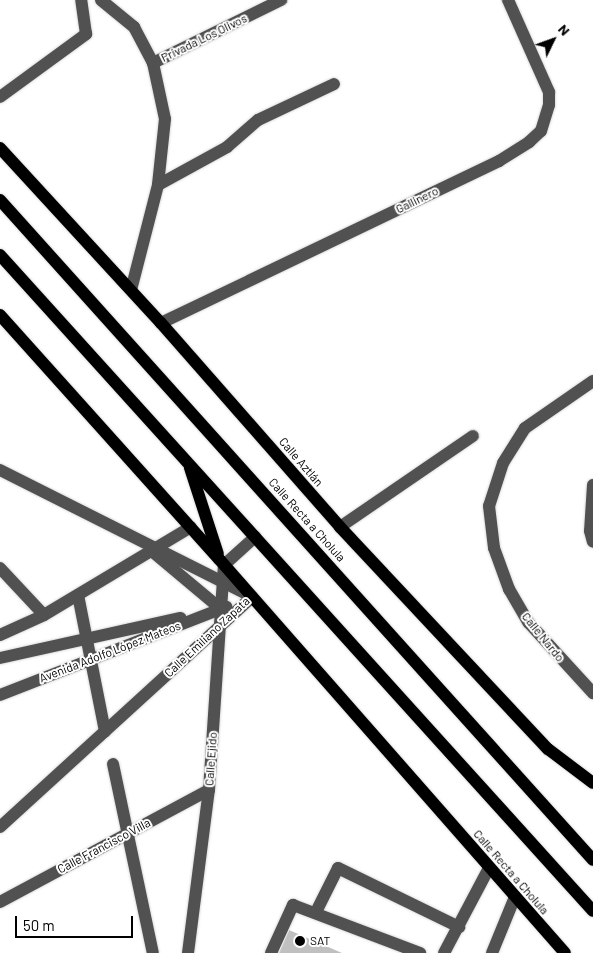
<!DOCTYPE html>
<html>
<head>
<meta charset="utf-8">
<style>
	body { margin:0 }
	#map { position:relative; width:593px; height:953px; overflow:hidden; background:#fff; font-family:Barlow,sans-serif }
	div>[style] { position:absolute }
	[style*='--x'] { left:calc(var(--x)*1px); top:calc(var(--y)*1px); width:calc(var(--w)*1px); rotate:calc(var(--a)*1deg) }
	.building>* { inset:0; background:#c0c0c0 }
	.roads { filter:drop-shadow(0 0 1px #dbdbdb) drop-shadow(0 0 1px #dbdbdb) }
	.minor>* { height:12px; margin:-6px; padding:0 6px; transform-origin:6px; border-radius:6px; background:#515151 }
	.major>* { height:12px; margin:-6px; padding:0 6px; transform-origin:6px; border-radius:6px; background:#000 }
	.dots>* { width:14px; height:14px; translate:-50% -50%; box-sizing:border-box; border:2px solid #fff; border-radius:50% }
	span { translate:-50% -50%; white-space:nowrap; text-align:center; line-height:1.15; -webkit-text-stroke:4px #fff; paint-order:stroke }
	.street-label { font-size:12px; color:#000 }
	.poi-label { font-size:12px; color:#000 }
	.left { translate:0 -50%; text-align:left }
	.north { position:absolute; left:528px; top:15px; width:50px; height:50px; -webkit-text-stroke:4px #fff; paint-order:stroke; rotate:48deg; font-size:14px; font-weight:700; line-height:20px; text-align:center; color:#000 }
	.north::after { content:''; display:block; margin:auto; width:18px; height:22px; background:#000; clip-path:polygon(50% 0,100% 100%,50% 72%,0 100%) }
	.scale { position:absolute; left:15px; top:916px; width:118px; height:22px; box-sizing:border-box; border:2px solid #000; border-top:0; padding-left:6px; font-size:15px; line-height:18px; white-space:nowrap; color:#000; -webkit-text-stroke:4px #fff; paint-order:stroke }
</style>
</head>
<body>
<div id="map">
	<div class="building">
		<i style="clip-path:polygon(289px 930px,342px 953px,279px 953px)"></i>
	</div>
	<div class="roads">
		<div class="minor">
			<i style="--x:101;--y:0;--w:43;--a:39.3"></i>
			<i style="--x:134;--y:27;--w:41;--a:62.2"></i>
			<i style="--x:153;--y:63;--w:57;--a:77.9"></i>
			<i style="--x:165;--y:119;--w:66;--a:96.1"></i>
			<i style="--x:158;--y:185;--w:108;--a:104.4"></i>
			<i style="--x:153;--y:63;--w:143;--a:-26.2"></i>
			<i style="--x:0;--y:97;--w:107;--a:-36.2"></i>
			<i style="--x:86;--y:34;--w:34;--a:-98"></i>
			<i style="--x:158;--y:185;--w:79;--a:-28.8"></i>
			<i style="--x:227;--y:147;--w:41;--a:-41.1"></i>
			<i style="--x:258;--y:120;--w:84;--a:-25.3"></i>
			<i style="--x:161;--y:323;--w:375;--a:-25.6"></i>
			<i style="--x:499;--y:161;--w:36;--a:-32"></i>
			<i style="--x:529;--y:142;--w:16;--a:-43"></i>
			<i style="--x:541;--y:131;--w:27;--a:-73"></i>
			<i style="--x:549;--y:105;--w:13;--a:-90"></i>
			<i style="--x:549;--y:92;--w:101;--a:-114"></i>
			<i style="--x:593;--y:381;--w:83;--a:145.3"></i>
			<i style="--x:525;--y:428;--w:41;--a:122.2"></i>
			<i style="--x:503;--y:463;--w:45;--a:108"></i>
			<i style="--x:489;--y:506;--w:42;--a:83.2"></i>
			<i style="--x:494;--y:548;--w:44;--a:69.9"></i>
			<i style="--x:509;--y:589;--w:39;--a:60"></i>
			<i style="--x:529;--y:623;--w:95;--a:47.6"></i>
			<i style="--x:0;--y:470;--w:282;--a:26.7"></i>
			<i style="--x:252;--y:597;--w:341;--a:137.6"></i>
			<i style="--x:593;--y:485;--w:46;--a:93.7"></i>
			<i style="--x:590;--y:531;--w:11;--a:75"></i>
			<i style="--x:340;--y:527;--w:161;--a:-34.4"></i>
			<i style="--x:154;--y:553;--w:87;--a:39.9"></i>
			<i style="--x:0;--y:568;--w:64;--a:46.9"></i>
			<i style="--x:78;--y:595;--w:139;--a:78.8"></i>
			<i style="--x:0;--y:635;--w:48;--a:-24.4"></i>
			<i style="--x:44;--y:615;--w:171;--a:-30.9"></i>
			<i style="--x:0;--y:658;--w:185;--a:-12.5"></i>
			<i style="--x:0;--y:695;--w:243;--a:-21.3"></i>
			<i style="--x:113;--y:764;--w:193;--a:78.1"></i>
			<i style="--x:0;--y:902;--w:237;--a:-28.2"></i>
			<i style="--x:316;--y:912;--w:49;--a:-63.4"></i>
			<i style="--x:338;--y:868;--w:135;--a:26"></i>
			<i style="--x:188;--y:953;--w:164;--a:-82.7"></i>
			<i style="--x:209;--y:790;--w:225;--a:-86.2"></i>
			<i style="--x:224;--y:565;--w:42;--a:-42.1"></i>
			<i style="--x:271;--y:953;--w:53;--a:-65.4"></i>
			<i style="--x:293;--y:905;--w:136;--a:20.7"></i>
			<i style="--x:444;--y:953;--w:96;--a:-62.1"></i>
			<i style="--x:492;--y:953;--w:61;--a:-67.7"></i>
		</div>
		<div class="major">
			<i style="--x:0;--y:148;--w:238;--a:47.4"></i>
			<i style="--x:161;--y:323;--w:271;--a:48.7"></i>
			<i style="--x:340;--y:527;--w:304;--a:46.9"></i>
			<i style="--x:548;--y:749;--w:56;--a:37.1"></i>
			<i style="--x:0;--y:200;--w:887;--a:48.06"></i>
			<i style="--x:0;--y:255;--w:884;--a:47.89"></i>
			<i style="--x:0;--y:315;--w:328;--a:48.1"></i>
			<i style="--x:219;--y:559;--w:524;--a:48.71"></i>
			<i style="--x:190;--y:468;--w:90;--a:72"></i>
		</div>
	</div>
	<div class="dots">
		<i style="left:300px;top:941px;background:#000"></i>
	</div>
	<div class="street-label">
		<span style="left:204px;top:38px;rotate:-26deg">Privada Los Olivos</span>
		<span style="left:417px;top:200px;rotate:-26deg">Gallinero</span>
		<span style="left:301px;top:462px;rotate:49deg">Calle Aztlán</span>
		<span style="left:307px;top:520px;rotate:48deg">Calle Recta a Cholula</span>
		<span style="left:207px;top:637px;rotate:-43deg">Calle Emiliano Zapata</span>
		<span style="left:543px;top:637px;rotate:51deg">Calle Nardo</span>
		<span style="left:110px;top:652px;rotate:-21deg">Avenida Adolfo López Mateos</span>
		<span style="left:211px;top:759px;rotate:-86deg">Calle Ejido</span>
		<span style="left:104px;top:846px;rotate:-28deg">Calle Francisco Villa</span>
		<span style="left:511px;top:872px;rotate:49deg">Calle Recta a Cholula</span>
	</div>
	<div class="poi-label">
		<span class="left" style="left:310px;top:941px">SAT</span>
	</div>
	<div class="north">N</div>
	<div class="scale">50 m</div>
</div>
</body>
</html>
